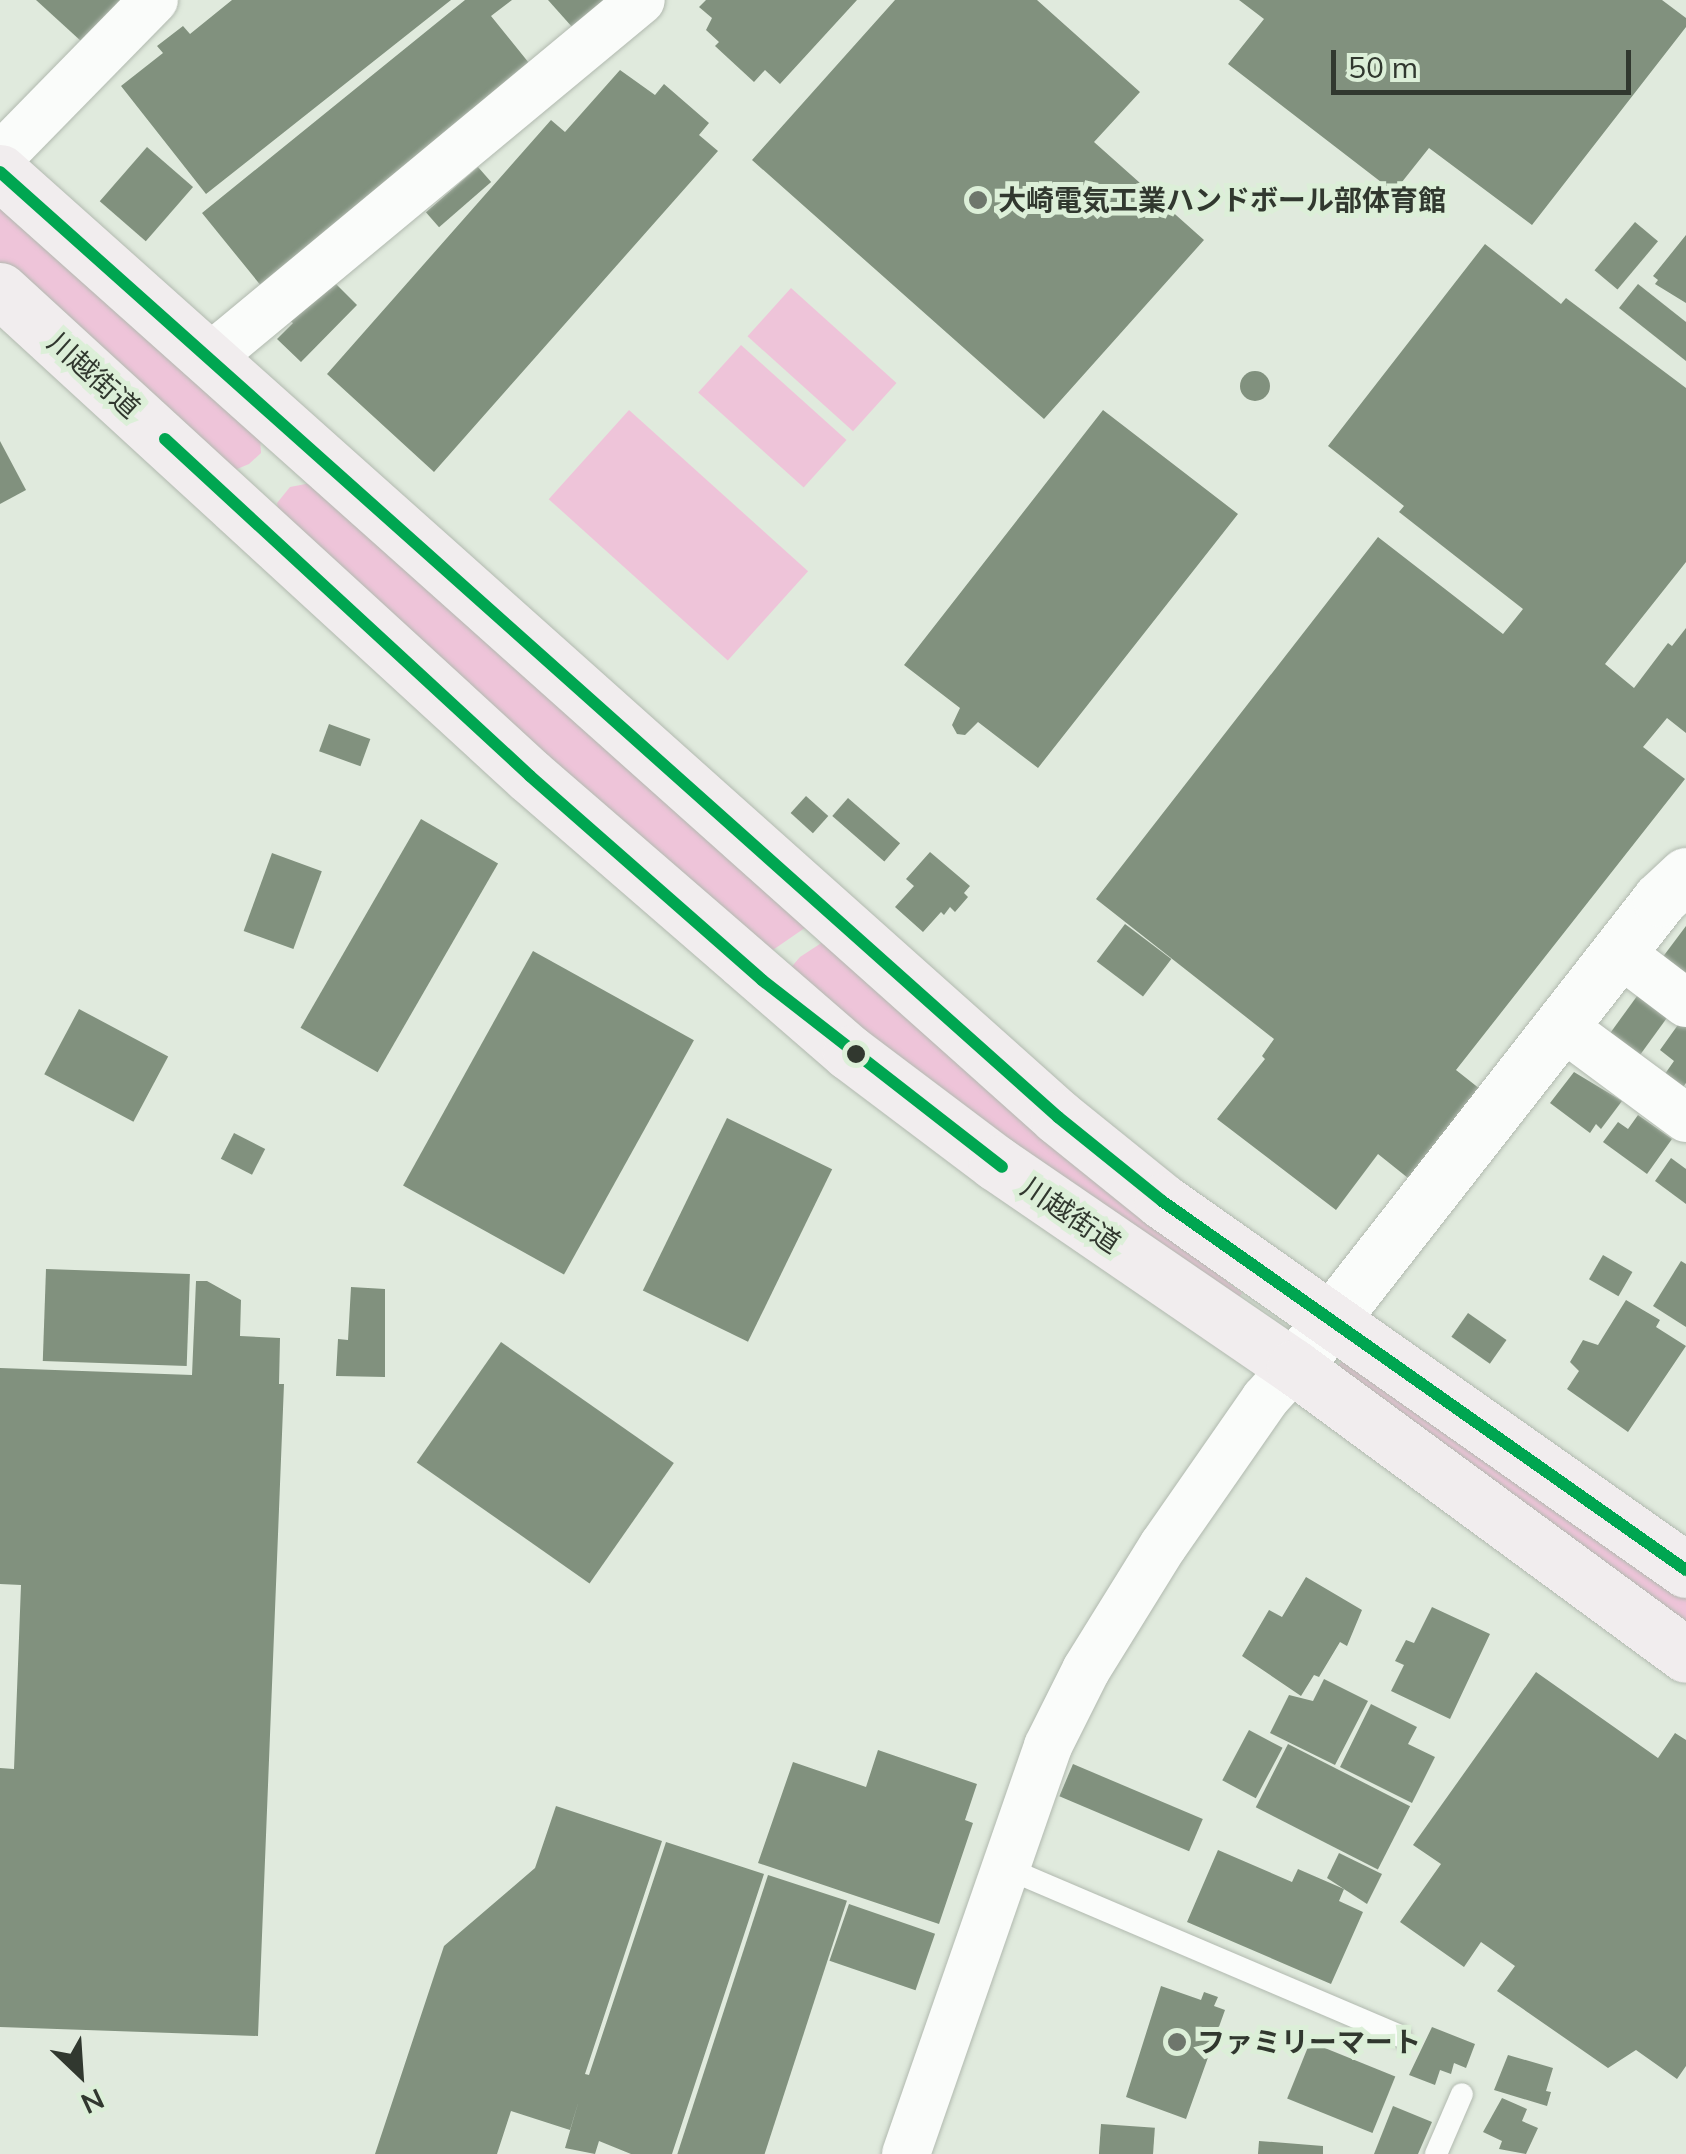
<!DOCTYPE html>
<html>
<head>
<meta charset="utf-8">
<style>
	body { margin:0 }
	#map { position:relative; width:1686px; height:2154px; overflow:hidden; background:#e0eadd; font-family:Mulish,"Noto Sans JP",sans-serif }
	div>[style] { position:absolute }
	[style*='--x'] { left:calc(var(--x)*1px); top:calc(var(--y)*1px); width:calc(var(--w)*1px); rotate:calc(var(--a)*1deg) }
	.green>* { inset:0; background:#eec4d9; transform-origin:0 0 }
	.building>* { inset:0; background:#81917e; transform-origin:0 0 }
	.round { border-radius:50% }
	.roads { filter:drop-shadow(0 0 2px #b1b9af) drop-shadow(0 0 2px #b1b9af) }
	.lane>* { height:22px; margin:-11px; padding:0 11px; transform-origin:11px; border-radius:11px; background:#fafcfa }
	.street>* { height:48px; margin:-24px; padding:0 24px; transform-origin:24px; border-radius:24px; background:#fafcfa }
	.secondary>* { height:55px; margin:-27.5px; padding:0 27.5px; transform-origin:27.5px; border-radius:27.5px; background:#fafcfa }
	.highway>* { height:55px; margin:-27.5px; padding:0 27.5px; transform-origin:27.5px; border-radius:27.5px; background:#f1edee }
	.bus-1>* { height:12px; margin:-6px; padding:0 6px; transform-origin:6px; border-radius:6px; background:#00a651 }
	.dots>* { width:28px; height:28px; translate:-50% -50%; box-sizing:border-box; border:5px solid #dcefd8; border-radius:50% }
	span { translate:-50% -50%; white-space:nowrap; text-align:center; line-height:1.15; -webkit-text-stroke:10px #dcefd8; paint-order:stroke }
	.poi-label { font-size:28px; color:#31382f; font-weight:700 }
	.left { translate:0 -50%; text-align:left }
	.street-label { font-size:28px; color:#31382f }
	.north { position:absolute; left:30px; top:2024px; width:100px; height:100px; -webkit-text-stroke:8px #dcefd8; paint-order:stroke; rotate:155deg; font-size:28px; font-weight:700; line-height:40px; text-align:center; color:#31382f }
	.north::after { content:''; display:block; margin:auto; width:35px; height:45px; background:#31382f; clip-path:polygon(50% 0,100% 100%,50% 72%,0 100%) }
	.scale { position:absolute; left:1331px; top:50px; width:300px; height:45px; box-sizing:border-box; border:5px solid #31382f; border-top:0; padding-left:12px; font-size:30px; line-height:35px; white-space:nowrap; color:#31382f; -webkit-text-stroke:8px #dcefd8; paint-order:stroke }
</style>
</head>
<body>
<div id="map">
	<div class="green">
		<i style="clip-path:polygon(0 195px,260px 436px,261px 453px,249px 464px,230px 472px,0 266px)"></i>
		<i style="left:791px;top:288px;width:142px;height:65px;rotate:42deg"></i>
		<i style="left:741px;top:345px;width:142px;height:64px;rotate:42deg"></i>
		<i style="left:629px;top:410px;width:241px;height:120px;rotate:42deg"></i>
		<i style="clip-path:polygon(316px 482px,812px 923px,767px 954px,280px 521px,277px 503px,290px 487px)"></i>
		<i style="clip-path:polygon(832px 936px,1066px 1155px,1242px 1293px,1232px 1307px,782px 978px,800px 957px)"></i>
		<i style="clip-path:polygon(1348px 1357px,1686px 1588px,1686px 1635px,1338px 1375px,1339px 1364px)"></i>
	</div>
	<div class="building">
		<i style="clip-path:polygon(36px 0,131px 0,82px 42px)"></i>
		<i style="clip-path:polygon(232px 0,451px 0,206px 194px,121px 86px,163px 53px,157px 46px,183px 26px,190px 34px)"></i>
		<i style="clip-path:polygon(465px 0,512px 0,491px 16px,533px 68px,262px 287px,202px 213px)"></i>
		<i style="clip-path:polygon(548px 0,624px 0,581px 37px)"></i>
		<i style="clip-path:polygon(706px 0,857px 0,780px 84px,765px 70px,754px 82px,715px 46px,719px 42px,706px 30px,712px 18px,699px 7px)"></i>
		<i style="clip-path:polygon(895px 0,1037px 0,1140px 92px,1094px 142px,1204px 240px,1044px 419px,752px 160px)"></i>
		<i style="clip-path:polygon(1239px 0,1662px 0,1686px 18px,1686px 27px,1532px 225px,1429px 148px,1394px 192px,1228px 64px,1264px 19px)"></i>
		<i style="clip-path:polygon(620px 70px,655px 95px,664px 84px,709px 123px,699px 135px,718px 151px,434px 472px,327px 374px,551px 120px,565px 132px)"></i>
		<i style="left:147px;top:147px;width:61px;height:72px;rotate:41deg"></i>
		<i style="left:478px;top:167px;width:20px;height:69px;rotate:49deg"></i>
		<i style="left:1635px;top:222px;width:30px;height:63px;rotate:40deg"></i>
		<i style="clip-path:polygon(1686px 235px,1686px 303px,1655px 284px,1658px 280px,1653px 276px)"></i>
		<i style="clip-path:polygon(1485px 244px,1561px 304px,1566px 298px,1686px 388px,1686px 562px,1605px 664px,1634px 688px,1668px 643px,1672px 646px,1686px 628px,1686px 733px,1667px 718px,1643px 747px,1685px 779px,1456px 1070px,1480px 1089px,1408px 1178px,1378px 1154px,1336px 1210px,1217px 1119px,1265px 1059px,1262px 1056px,1274px 1039px,1096px 899px,1378px 537px,1503px 634px,1523px 609px,1399px 512px,1404px 506px,1328px 446px)"></i>
		<i style="clip-path:polygon(334px 282px,357px 305px,301px 362px,277px 339px,293px 323px,289px 320px)"></i>
		<i style="clip-path:polygon(1638px 284px,1686px 322px,1686px 361px,1619px 308px)"></i>
		<i class="round" style="left:1240px;top:371px;width:30px;height:30px"></i>
		<i style="clip-path:polygon(1103px 410px,1238px 514px,1038px 768px,978px 722px,965px 735px,957px 734px,952px 725px,960px 708px,904px 665px)"></i>
		<i style="clip-path:polygon(0 441px,26px 490px,0 504px)"></i>
		<i style="left:329px;top:724px;width:44px;height:29px;rotate:20deg"></i>
		<i style="left:806px;top:796px;width:30px;height:23px;rotate:42deg"></i>
		<i style="left:848px;top:798px;width:69px;height:24px;rotate:41deg"></i>
		<i style="left:421px;top:819px;width:89px;height:241px;rotate:30deg"></i>
		<i style="clip-path:polygon(930px 852px,970px 886px,964px 893px,968px 897px,955px 912px,950px 907px,944px 915px,941px 912px,923px 932px,895px 907px,914px 886px,906px 879px)"></i>
		<i style="left:272px;top:853px;width:53px;height:83px;rotate:20deg"></i>
		<i style="left:1125px;top:924px;width:58px;height:47px;rotate:37deg"></i>
		<i style="clip-path:polygon(1686px 926px,1686px 982px,1659px 962px)"></i>
		<i style="left:533px;top:951px;width:184px;height:268px;rotate:29deg"></i>
		<i style="left:1640px;top:992px;width:37px;height:59px;rotate:36deg"></i>
		<i style="left:79px;top:1009px;width:101px;height:74px;rotate:28deg"></i>
		<i style="clip-path:polygon(1680px 1022px,1686px 1026px,1686px 1083px,1678px 1094px,1660px 1081px,1674px 1061px,1660px 1050px)"></i>
		<i style="clip-path:polygon(1574px 1072px,1622px 1101px,1601px 1129px,1596px 1124px,1590px 1133px,1550px 1103px)"></i>
		<i style="clip-path:polygon(1638px 1115px,1672px 1139px,1647px 1174px,1603px 1142px,1618px 1122px,1628px 1129px)"></i>
		<i style="left:727px;top:1118px;width:117px;height:192px;rotate:26deg"></i>
		<i style="left:234px;top:1133px;width:35px;height:29px;rotate:27deg"></i>
		<i style="clip-path:polygon(1671px 1158px,1686px 1169px,1686px 1204px,1655px 1181px)"></i>
		<i style="left:1603px;top:1255px;width:34px;height:28px;rotate:30deg"></i>
		<i style="clip-path:polygon(1681px 1261px,1686px 1264px,1686px 1327px,1653px 1306px)"></i>
		<i style="left:46px;top:1269px;width:144px;height:92px;rotate:2deg"></i>
		<i style="clip-path:polygon(196px 1281px,207px 1281px,241px 1300px,240px 1336px,280px 1338px,279px 1384px,284px 1384px,258px 2036px,0 2027px,0 1768px,14px 1769px,21px 1585px,0 1584px,0 1368px,192px 1375px)"></i>
		<i style="clip-path:polygon(351px 1287px,385px 1289px,385px 1377px,336px 1376px,338px 1339px,348px 1340px)"></i>
		<i style="clip-path:polygon(1626px 1300px,1660px 1320px,1656px 1327px,1686px 1346px,1628px 1432px,1567px 1389px,1579px 1371px,1570px 1362px,1583px 1340px,1598px 1345px)"></i>
		<i style="left:1468px;top:1313px;width:47px;height:29px;rotate:35deg"></i>
		<i style="left:501px;top:1342px;width:211px;height:147px;rotate:35deg"></i>
		<i style="clip-path:polygon(1306px 1577px,1362px 1610px,1347px 1646px,1340px 1642px,1319px 1677px,1314px 1675px,1301px 1696px,1242px 1656px,1269px 1610px,1282px 1617px)"></i>
		<i style="clip-path:polygon(1432px 1607px,1490px 1634px,1450px 1719px,1391px 1691px,1404px 1665px,1395px 1661px,1406px 1640px,1414px 1643px)"></i>
		<i style="clip-path:polygon(1536px 1672px,1658px 1758px,1675px 1733px,1686px 1740px,1686px 2066px,1677px 2079px,1636px 2050px,1608px 2068px,1497px 1991px,1515px 1966px,1481px 1942px,1464px 1967px,1400px 1922px,1441px 1864px,1413px 1845px)"></i>
		<i style="clip-path:polygon(1324px 1679px,1368px 1701px,1335px 1765px,1270px 1733px,1289px 1695px,1313px 1701px)"></i>
		<i style="clip-path:polygon(1371px 1704px,1417px 1727px,1408px 1744px,1435px 1757px,1412px 1803px,1340px 1767px)"></i>
		<i style="left:1249px;top:1730px;width:38px;height:57px;rotate:28deg"></i>
		<i style="left:1288px;top:1744px;width:137px;height:71px;rotate:27deg"></i>
		<i style="clip-path:polygon(878px 1750px,977px 1784px,965px 1820px,973px 1823px,939px 1924px,758px 1863px,793px 1762px,866px 1787px)"></i>
		<i style="left:1073px;top:1764px;width:141px;height:35px;rotate:23deg"></i>
		<i style="clip-path:polygon(556px 1806px,662px 1841px,585px 2074px,589px 2075px,666px 1842px,764px 1874px,672px 2154px,631px 2154px,599px 2141px,595px 2154px,565px 2148px,579px 2100px,570px 2130px,511px 2111px,497px 2154px,375px 2154px,444px 1946px,535px 1868px)"></i>
		<i style="clip-path:polygon(1218px 1850px,1292px 1882px,1298px 1869px,1344px 1889px,1339px 1901px,1363px 1912px,1331px 1984px,1187px 1922px)"></i>
		<i style="clip-path:polygon(1339px 1853px,1382px 1874px,1367px 1904px,1327px 1878px)"></i>
		<i style="left:768px;top:1875px;width:83px;height:295px;rotate:18deg"></i>
		<i style="left:849px;top:1904px;width:91px;height:60px;rotate:19deg"></i>
		<i style="clip-path:polygon(1161px 1986px,1201px 2000px,1204px 1992px,1218px 1997px,1214px 2006px,1225px 2010px,1186px 2119px,1126px 2097px)"></i>
		<i style="clip-path:polygon(1432px 2027px,1475px 2044px,1466px 2068px,1454px 2063px,1451px 2074px,1440px 2070px,1435px 2085px,1409px 2075px)"></i>
		<i style="left:1310px;top:2042px;width:92px;height:61px;rotate:22deg"></i>
		<i style="clip-path:polygon(1508px 2055px,1553px 2068px,1546px 2091px,1551px 2092px,1547px 2106px,1494px 2090px)"></i>
		<i style="clip-path:polygon(1502px 2098px,1527px 2109px,1522px 2121px,1538px 2128px,1526px 2154px,1499px 2149px,1502px 2141px,1483px 2132px)"></i>
		<i style="clip-path:polygon(1393px 2106px,1432px 2122px,1418px 2154px,1374px 2154px)"></i>
		<i style="left:1101px;top:2124px;width:54px;height:30px;rotate:4deg"></i>
		<i style="clip-path:polygon(1259px 2141px,1323px 2146px,1323px 2154px,1258px 2154px)"></i>
	</div>
	<div class="roads">
		<div class="lane">
			<i style="--x:1006;--y:1868;--w:428;--a:23.1"></i>
			<i style="--x:1436;--y:2154;--w:65;--a:-66.6"></i>
		</div>
		<div class="street">
			<i style="--x:0;--y:157;--w:220;--a:-45.6"></i>
			<i style="--x:208;--y:359;--w:562;--a:-39.66"></i>
			<i style="--x:1620;--y:953;--w:83;--a:37.1"></i>
			<i style="--x:1563;--y:1027;--w:153;--a:36.5"></i>
			<i style="--x:906;--y:2154;--w:432;--a:-70.8"></i>
			<i style="--x:1048;--y:1746;--w:85;--a:-63.4"></i>
			<i style="--x:1086;--y:1670;--w:146;--a:-58.2"></i>
			<i style="--x:1163;--y:1546;--w:179;--a:-55.2"></i>
			<i style="--x:1265;--y:1399;--w:43;--a:-47.8"></i>
		</div>
		<div class="secondary">
			<i style="--x:1294;--y:1367;--w:594;--a:-51.97"></i>
			<i style="--x:1660;--y:899;--w:35;--a:-43"></i>
		</div>
		<div class="highway">
			<i style="--x:0;--y:172;--w:1419;--a:41.77"></i>
			<i style="--x:1058;--y:1117;--w:134;--a:38.9"></i>
			<i style="--x:1162;--y:1201;--w:641;--a:35.15"></i>
			<i style="--x:0;--y:290;--w:719;--a:42.52"></i>
			<i style="--x:530;--y:776;--w:423;--a:40.9"></i>
			<i style="--x:850;--y:1053;--w:183;--a:37"></i>
			<i style="--x:996;--y:1163;--w:361;--a:34.4"></i>
			<i style="--x:1294;--y:1367;--w:486;--a:36.3"></i>
		</div>
	</div>
	<div class="bus-1">
		<i style="--x:0;--y:172;--w:1419;--a:41.77"></i>
		<i style="--x:1058;--y:1117;--w:134;--a:38.9"></i>
		<i style="--x:1162;--y:1201;--w:641;--a:35.15"></i>
		<i style="--x:165;--y:439;--w:497;--a:42.7"></i>
		<i style="--x:530;--y:776;--w:309;--a:41.3"></i>
		<i style="--x:762;--y:980;--w:304;--a:37.9"></i>
	</div>
	<div class="dots">
		<i style="left:978px;top:200px;background:#6e766c"></i>
		<i style="left:856px;top:1054px;background:#31382f"></i>
		<i style="left:1177px;top:2042px;background:#6e766c"></i>
	</div>
	<div class="poi-label">
		<span class="left" style="left:998px;top:200px">大崎電気工業ハンドボール部体育館</span>
		<span class="left" style="left:1197px;top:2042px">ファミリーマート</span>
	</div>
	<div class="street-label">
		<span style="left:94px;top:375px;rotate:42deg">川越街道</span>
		<span style="left:1071px;top:1215px;rotate:34deg">川越街道</span>
	</div>
	<div class="north">N</div>
	<div class="scale">50 m</div>
</div>
</body>
</html>
